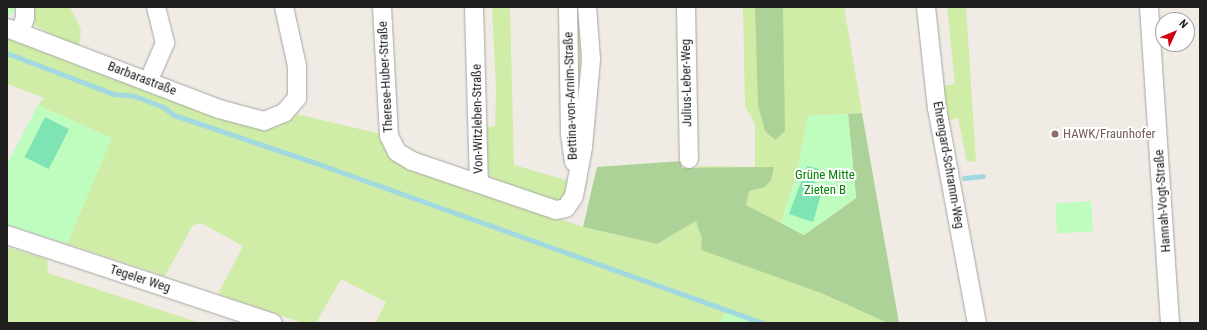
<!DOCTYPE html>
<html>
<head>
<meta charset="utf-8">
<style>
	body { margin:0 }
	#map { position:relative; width:1207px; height:330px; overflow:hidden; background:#f0ebe4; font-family:"Roboto Condensed",sans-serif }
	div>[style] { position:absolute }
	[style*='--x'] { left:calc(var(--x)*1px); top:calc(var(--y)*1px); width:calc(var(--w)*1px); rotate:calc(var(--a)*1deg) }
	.grass>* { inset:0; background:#d0eda7 }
	.forest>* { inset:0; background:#add297 }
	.park>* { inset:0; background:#bffdbf; transform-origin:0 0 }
	.pitch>* { inset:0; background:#7ee4b4; transform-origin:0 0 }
	.stream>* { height:4.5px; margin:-2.25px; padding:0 2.25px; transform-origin:2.25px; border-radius:2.25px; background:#a2d8e0 }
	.roads { filter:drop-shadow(0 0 1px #a6a6a6) drop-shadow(0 0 1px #a6a6a6) }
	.minor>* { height:18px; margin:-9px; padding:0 9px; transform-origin:9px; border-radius:9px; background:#fff }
	.dots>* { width:11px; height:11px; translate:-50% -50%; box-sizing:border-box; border:2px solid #fff; border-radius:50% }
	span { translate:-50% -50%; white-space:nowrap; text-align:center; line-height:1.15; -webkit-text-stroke:4px #fff; paint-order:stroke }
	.street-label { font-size:13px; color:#1f1f1f }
	.education-label { font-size:13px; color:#785e54 }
	.left { translate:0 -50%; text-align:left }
	.park-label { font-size:13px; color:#058505 }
	.frame { position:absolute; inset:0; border:8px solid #1f1f1f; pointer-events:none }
	.north { position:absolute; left:1155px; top:12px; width:40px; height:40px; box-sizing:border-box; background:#fff; border:1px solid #a5a5a5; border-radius:50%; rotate:46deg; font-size:11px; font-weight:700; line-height:16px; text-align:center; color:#1f1f1f }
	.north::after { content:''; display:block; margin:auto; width:14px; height:18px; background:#ce0011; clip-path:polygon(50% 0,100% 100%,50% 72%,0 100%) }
</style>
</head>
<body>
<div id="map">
	<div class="grass">
		<i style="clip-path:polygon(30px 7px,70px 7px,81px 29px,79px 48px,34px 25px)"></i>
		<i style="clip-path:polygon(492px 7px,510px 7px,514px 165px,569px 181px,564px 199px,558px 202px,491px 179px,488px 170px,487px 127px,495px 126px,496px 88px)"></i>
		<i style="clip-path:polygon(571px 7px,581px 7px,582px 73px,580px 76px,575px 76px)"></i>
		<i style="clip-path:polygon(743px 7px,844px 7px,862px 113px,808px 116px,797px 173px,781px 223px,746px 205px,821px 293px,888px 323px,757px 323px,726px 312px,720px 323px,375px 323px,386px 302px,341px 279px,316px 323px,303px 323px,218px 294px,243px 246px,201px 223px,193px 225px,165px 276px,67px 244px,111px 138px,38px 105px,44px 98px,7px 84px,7px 34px,58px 52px,78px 66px,258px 129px,279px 126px,296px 114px,381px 134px,385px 149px,397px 162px,583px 227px,657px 244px,696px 221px,702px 237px,699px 166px,755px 167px,755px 124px,745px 106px)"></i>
		<i style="clip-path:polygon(947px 7px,966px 7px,976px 161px,967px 162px,958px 118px,947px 120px,942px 86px,955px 84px)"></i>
		<i style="clip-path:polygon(7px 247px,47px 259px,48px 273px,200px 323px,7px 323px)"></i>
	</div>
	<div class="forest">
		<i style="clip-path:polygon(755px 7px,783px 7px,785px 131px,775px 140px,765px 131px,758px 105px)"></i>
		<i style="clip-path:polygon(862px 113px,899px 323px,888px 323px,821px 293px,701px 250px,702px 239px,696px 221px,657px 244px,583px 227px,597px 167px,681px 161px,682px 168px,774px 167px,771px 180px,765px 187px,749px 191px,746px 205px,804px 235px,856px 198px,848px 114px)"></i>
	</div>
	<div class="park">
		<i style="clip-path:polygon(7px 7px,14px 7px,15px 12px,7px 17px)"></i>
		<i style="clip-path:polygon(38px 105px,112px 138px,67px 244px,7px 225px,7px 164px)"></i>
		<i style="clip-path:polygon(848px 114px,856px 198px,804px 235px,781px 223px,797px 173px,808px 116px)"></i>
		<i style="left:1091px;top:201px;width:30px;height:36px;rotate:86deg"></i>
		<i style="clip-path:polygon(726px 312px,757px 323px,720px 323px)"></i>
	</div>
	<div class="pitch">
		<i style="left:45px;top:117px;width:27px;height:45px;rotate:27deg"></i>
		<i style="clip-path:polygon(807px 166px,819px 169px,812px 191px,821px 194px,813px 222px,789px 214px)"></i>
	</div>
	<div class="stream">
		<i style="--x:7;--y:53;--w:115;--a:21"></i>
		<i style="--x:114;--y:94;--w:21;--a:5"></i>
		<i style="--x:135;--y:96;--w:31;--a:21"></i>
		<i style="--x:164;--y:107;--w:13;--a:39"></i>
		<i style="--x:174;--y:115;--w:153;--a:18.7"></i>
		<i style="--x:319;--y:164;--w:473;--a:19.7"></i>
		<i style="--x:964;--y:178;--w:19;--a:-6"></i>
	</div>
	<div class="roads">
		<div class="minor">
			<i style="--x:382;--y:7;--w:129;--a:86.9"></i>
			<i style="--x:389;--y:136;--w:18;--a:63"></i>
			<i style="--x:397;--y:152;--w:17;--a:31"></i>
			<i style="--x:412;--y:161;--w:152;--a:18.8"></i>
			<i style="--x:556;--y:210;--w:10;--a:-11"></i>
			<i style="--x:566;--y:208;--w:14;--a:-56"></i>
			<i style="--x:574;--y:196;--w:50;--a:-79.6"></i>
			<i style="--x:583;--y:147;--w:88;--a:-84.8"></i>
			<i style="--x:591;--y:59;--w:52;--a:-94.4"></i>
			<i style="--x:474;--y:7;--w:176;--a:88.4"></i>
			<i style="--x:568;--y:7;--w:127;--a:89.1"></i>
			<i style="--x:570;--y:134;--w:28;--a:82"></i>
			<i style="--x:686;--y:7;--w:152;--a:88.9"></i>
			<i style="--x:926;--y:7;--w:102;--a:83.8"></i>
			<i style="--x:937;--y:108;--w:219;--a:79.5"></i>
			<i style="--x:1149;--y:7;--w:317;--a:86.2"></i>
			<i style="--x:7;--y:28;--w:227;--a:20.9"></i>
			<i style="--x:219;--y:109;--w:47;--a:14.9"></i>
			<i style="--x:264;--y:121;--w:22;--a:-22"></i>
			<i style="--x:284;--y:113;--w:20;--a:-49"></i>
			<i style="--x:297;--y:98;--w:32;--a:-90"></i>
			<i style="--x:297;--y:66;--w:60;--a:-102.4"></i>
			<i style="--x:20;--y:33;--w:16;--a:-72"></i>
			<i style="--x:25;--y:18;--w:11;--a:-90"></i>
			<i style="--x:148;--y:82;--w:43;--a:-66.4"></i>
			<i style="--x:165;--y:43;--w:37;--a:-104"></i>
			<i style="--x:7;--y:235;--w:280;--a:18.3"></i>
		</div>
	</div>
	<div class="dots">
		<i style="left:1055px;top:134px;background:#8d6e63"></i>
	</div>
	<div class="street-label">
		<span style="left:386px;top:77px;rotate:-93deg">Therese-Huber-Straße</span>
		<span style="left:142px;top:79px;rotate:21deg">Barbarastraße</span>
		<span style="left:687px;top:83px;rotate:-91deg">Julius-Leber-Weg</span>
		<span style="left:571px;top:96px;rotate:-92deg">Bettina-von-Arnim-Straße</span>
		<span style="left:478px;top:119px;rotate:-91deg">Von-Witzleben-Straße</span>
		<span style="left:948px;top:165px;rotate:80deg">Ehrengard-Schramm-Weg</span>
		<span style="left:1163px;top:201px;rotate:-94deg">Hannah-Vogt-Straße</span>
		<span style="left:140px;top:279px;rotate:18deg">Tegeler Weg</span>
	</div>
	<div class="education-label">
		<span class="left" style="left:1063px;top:134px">HAWK/Fraunhofer</span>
	</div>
	<div class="park-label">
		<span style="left:825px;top:183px">Grüne Mitte<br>Zieten B</span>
	</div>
	<div class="frame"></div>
	<div class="north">N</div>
</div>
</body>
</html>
